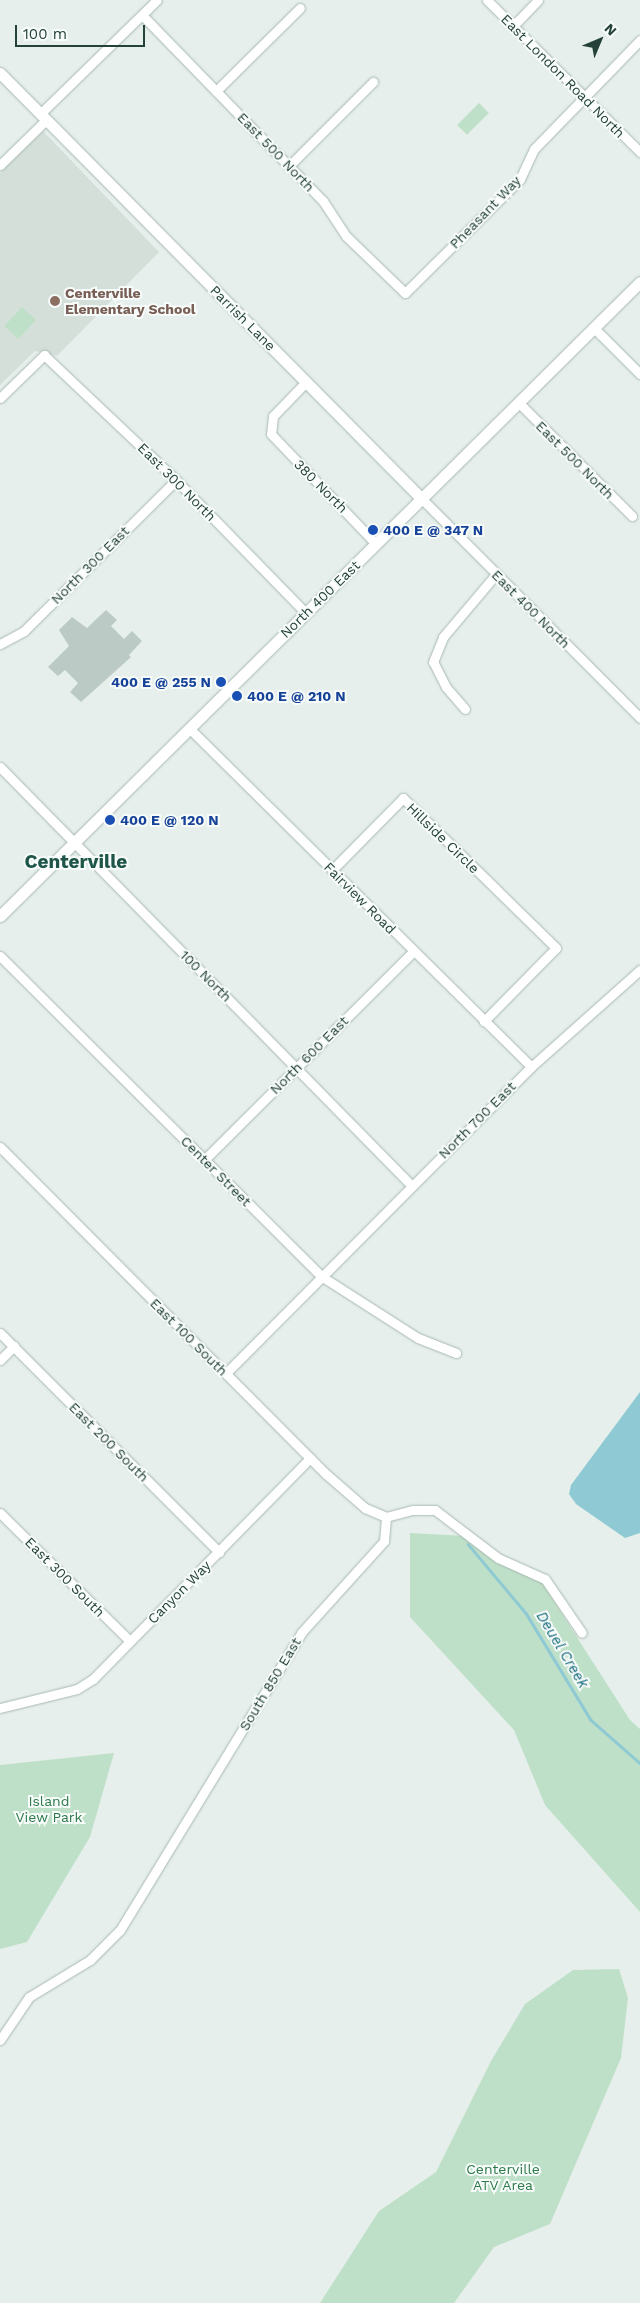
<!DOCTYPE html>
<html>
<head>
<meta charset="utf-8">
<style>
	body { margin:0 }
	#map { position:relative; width:640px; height:2303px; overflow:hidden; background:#e6efeb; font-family:"Work Sans",sans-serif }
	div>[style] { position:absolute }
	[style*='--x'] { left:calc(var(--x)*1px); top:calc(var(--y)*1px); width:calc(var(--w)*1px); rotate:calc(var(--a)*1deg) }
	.built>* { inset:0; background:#d4dfda }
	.green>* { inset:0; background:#bfe0c8; transform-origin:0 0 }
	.water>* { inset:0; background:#8ec9d4 }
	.stream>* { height:2.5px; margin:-1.25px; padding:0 1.25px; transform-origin:1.25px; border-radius:1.25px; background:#8ec9d4 }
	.building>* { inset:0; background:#bbcac4 }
	.roads { filter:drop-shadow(0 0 1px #a8b8b2) drop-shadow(0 0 1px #a8b8b2) }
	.minor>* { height:9px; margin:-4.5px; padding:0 4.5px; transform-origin:4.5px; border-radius:4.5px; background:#fff }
	.tertiary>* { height:11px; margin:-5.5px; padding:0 5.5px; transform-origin:5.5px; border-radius:5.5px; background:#fff }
	.dots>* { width:14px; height:14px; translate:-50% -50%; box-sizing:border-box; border:2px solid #f7fbf9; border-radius:50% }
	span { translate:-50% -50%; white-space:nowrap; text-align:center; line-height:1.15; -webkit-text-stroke:4px #f7fbf9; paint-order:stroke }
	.street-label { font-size:14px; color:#24423a }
	.education-label { font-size:14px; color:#785e54; font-weight:700 }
	.left { translate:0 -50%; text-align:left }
	.transit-label { font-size:14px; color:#164399; font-weight:700 }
	.right { translate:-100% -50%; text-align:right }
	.park-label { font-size:14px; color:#2d7a4b }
	.water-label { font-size:15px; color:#1c6f80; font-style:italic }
	.district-label { font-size:19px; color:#1f5548; font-weight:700 }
	.north { position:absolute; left:575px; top:15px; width:50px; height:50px; -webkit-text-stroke:4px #f7fbf9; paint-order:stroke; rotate:45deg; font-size:14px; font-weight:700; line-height:20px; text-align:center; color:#24423a }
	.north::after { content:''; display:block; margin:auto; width:18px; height:22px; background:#24423a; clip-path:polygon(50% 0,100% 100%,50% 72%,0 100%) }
	.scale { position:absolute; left:15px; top:25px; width:130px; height:22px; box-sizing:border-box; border:2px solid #24423a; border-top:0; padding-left:6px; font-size:15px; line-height:18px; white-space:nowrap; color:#24423a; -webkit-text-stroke:4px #f7fbf9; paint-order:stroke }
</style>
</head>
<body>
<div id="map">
	<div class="built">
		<i style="clip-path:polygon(43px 131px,159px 252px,57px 356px,35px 351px,0 385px,0 173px)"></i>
	</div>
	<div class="green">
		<i style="left:479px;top:103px;width:14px;height:31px;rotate:45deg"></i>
		<i style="left:22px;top:307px;width:19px;height:26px;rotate:43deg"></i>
		<i style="clip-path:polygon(410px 1533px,466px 1536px,537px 1575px,630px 1720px,640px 1729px,640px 1912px,545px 1805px,514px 1730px,410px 1617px)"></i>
		<i style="clip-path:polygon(114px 1753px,90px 1837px,27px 1942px,0 1949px,0 1765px)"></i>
		<i style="clip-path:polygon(619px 1969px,628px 1998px,621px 2058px,550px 2224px,494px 2247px,454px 2303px,320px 2303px,379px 2211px,436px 2172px,491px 2061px,525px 2004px,573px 1970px)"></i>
	</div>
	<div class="water">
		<i style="clip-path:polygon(640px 1392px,640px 1533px,625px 1538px,576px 1504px,569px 1494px,571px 1485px)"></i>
	</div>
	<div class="stream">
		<i style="--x:468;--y:1544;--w:90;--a:50"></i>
		<i style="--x:526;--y:1613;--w:125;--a:58.7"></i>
		<i style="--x:591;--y:1720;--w:65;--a:41.3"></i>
	</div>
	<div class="building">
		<i style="clip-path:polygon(106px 610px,117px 620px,111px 626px,124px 639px,132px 631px,142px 641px,129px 655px,131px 657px,81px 702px,70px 692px,78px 683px,65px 670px,58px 676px,48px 667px,69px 646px,59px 630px,72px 617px,87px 628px)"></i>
	</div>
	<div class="roads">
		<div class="minor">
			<i style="--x:487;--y:0;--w:216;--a:44.8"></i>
			<i style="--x:142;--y:15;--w:260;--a:45.8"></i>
			<i style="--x:323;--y:201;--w:42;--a:56.7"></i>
			<i style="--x:346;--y:236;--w:82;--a:44"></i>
			<i style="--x:405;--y:293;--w:162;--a:-44.7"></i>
			<i style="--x:520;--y:179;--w:33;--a:-65"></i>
			<i style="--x:534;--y:149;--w:152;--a:-45.8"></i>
			<i style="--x:513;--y:26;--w:36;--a:-46"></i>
			<i style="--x:216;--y:91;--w:118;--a:-44.7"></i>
			<i style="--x:40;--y:114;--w:163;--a:-44.3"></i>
			<i style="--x:0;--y:165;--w:64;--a:-44.4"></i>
			<i style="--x:289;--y:166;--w:119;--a:-45"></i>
			<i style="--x:595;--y:329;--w:64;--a:45"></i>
			<i style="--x:306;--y:382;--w:47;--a:134.1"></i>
			<i style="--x:273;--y:416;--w:18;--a:96"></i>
			<i style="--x:271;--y:434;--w:152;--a:46.3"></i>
			<i style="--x:0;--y:398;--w:62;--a:-44.3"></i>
			<i style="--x:44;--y:355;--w:182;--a:43.4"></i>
			<i style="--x:176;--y:480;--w:186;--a:45.7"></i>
			<i style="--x:519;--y:403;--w:160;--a:45"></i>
			<i style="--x:422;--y:499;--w:309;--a:45.1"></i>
			<i style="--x:0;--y:644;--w:27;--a:-28"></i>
			<i style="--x:24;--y:631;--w:214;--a:-44.8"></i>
			<i style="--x:465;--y:709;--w:29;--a:-131"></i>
			<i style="--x:446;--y:687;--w:28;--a:-117"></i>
			<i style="--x:433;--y:662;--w:27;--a:-68"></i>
			<i style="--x:443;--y:637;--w:82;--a:-49.9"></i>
			<i style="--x:190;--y:729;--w:480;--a:44.7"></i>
			<i style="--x:0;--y:767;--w:586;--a:45.48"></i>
			<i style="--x:332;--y:870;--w:101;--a:-45.4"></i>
			<i style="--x:403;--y:798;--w:214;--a:44.4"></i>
			<i style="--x:556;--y:948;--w:103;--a:134.6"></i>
			<i style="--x:0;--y:956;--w:453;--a:44.9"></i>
			<i style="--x:321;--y:1276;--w:115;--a:32.6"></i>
			<i style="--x:418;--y:1338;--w:41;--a:21.5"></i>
			<i style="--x:0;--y:1147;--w:462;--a:45.1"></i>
			<i style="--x:326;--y:1474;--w:52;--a:41.1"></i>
			<i style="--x:365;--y:1508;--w:23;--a:23"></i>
			<i style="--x:204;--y:1160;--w:296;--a:-44.9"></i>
			<i style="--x:0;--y:1333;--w:310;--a:45"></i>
			<i style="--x:0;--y:1360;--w:20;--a:-45"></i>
			<i style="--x:226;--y:1373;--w:432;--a:-45.1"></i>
			<i style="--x:531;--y:1067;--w:146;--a:-41.7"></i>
			<i style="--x:0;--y:1513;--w:182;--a:44.6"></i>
			<i style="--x:386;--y:1517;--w:28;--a:-15"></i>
			<i style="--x:413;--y:1510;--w:22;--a:0"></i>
			<i style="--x:435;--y:1510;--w:79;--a:37.3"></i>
			<i style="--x:498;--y:1558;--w:51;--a:24.1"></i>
			<i style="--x:545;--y:1579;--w:65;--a:55.6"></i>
			<i style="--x:0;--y:1708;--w:79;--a:-13.9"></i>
			<i style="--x:77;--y:1689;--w:19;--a:-32"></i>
			<i style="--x:93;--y:1679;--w:310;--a:-45.5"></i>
			<i style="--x:0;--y:2040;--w:52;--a:-56"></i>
			<i style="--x:29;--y:1997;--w:71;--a:-31.2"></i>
			<i style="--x:90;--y:1960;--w:42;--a:-45"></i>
			<i style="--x:120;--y:1930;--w:348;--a:-58.6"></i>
			<i style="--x:301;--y:1633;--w:124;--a:-47.9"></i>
			<i style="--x:384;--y:1541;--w:24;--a:-85"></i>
		</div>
		<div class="tertiary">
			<i style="--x:0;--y:73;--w:600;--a:45.27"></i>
			<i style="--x:0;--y:916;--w:901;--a:-44.73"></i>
		</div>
	</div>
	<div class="dots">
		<i style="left:55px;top:301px;background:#8d6e63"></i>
		<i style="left:373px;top:530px;background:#1a4fb4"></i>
		<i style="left:221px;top:682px;background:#1a4fb4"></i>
		<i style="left:237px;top:696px;background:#1a4fb4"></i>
		<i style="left:110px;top:820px;background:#1a4fb4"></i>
	</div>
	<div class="street-label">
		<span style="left:563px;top:76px;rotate:45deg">East London Road North</span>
		<span style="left:276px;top:152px;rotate:46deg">East 500 North</span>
		<span style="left:485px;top:212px;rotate:-46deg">Pheasant Way</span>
		<span style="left:243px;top:318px;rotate:45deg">Parrish Lane</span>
		<span style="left:575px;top:460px;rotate:45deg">East 500 North</span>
		<span style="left:177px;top:482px;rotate:45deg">East 300 North</span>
		<span style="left:321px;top:486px;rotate:45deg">380 North</span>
		<span style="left:90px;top:565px;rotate:-45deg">North 300 East</span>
		<span style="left:320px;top:599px;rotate:-44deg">North 400 East</span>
		<span style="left:531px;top:609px;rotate:45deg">East 400 North</span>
		<span style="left:443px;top:838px;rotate:44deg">Hillside Circle</span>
		<span style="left:360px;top:898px;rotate:45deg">Fairview Road</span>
		<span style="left:206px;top:976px;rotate:45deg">100 North</span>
		<span style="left:309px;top:1055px;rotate:-45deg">North 600 East</span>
		<span style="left:477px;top:1120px;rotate:-45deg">North 700 East</span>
		<span style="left:216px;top:1171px;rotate:45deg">Center Street</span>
		<span style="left:189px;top:1337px;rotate:45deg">East 100 South</span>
		<span style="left:109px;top:1442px;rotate:45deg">East 200 South</span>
		<span style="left:65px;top:1577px;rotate:45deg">East 300 South</span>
		<span style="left:179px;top:1592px;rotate:-45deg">Canyon Way</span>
		<span style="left:270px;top:1684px;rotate:-59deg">South 850 East</span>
	</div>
	<div class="education-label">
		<span class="left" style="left:65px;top:301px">Centerville<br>Elementary School</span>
	</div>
	<div class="transit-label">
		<span class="left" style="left:383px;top:530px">400 E @ 347 N</span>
		<span class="right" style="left:211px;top:682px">400 E @ 255 N</span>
		<span class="left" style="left:247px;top:696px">400 E @ 210 N</span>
		<span class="left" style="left:120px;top:820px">400 E @ 120 N</span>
	</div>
	<div class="park-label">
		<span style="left:49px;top:1809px">Island<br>View Park</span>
		<span style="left:503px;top:2177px">Centerville<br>ATV Area</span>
	</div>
	<div class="water-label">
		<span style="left:562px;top:1650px;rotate:59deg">Deuel Creek</span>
	</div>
	<div class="district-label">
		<span style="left:76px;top:862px">Centerville</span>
	</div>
	<div class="north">N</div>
	<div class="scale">100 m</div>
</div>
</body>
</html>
